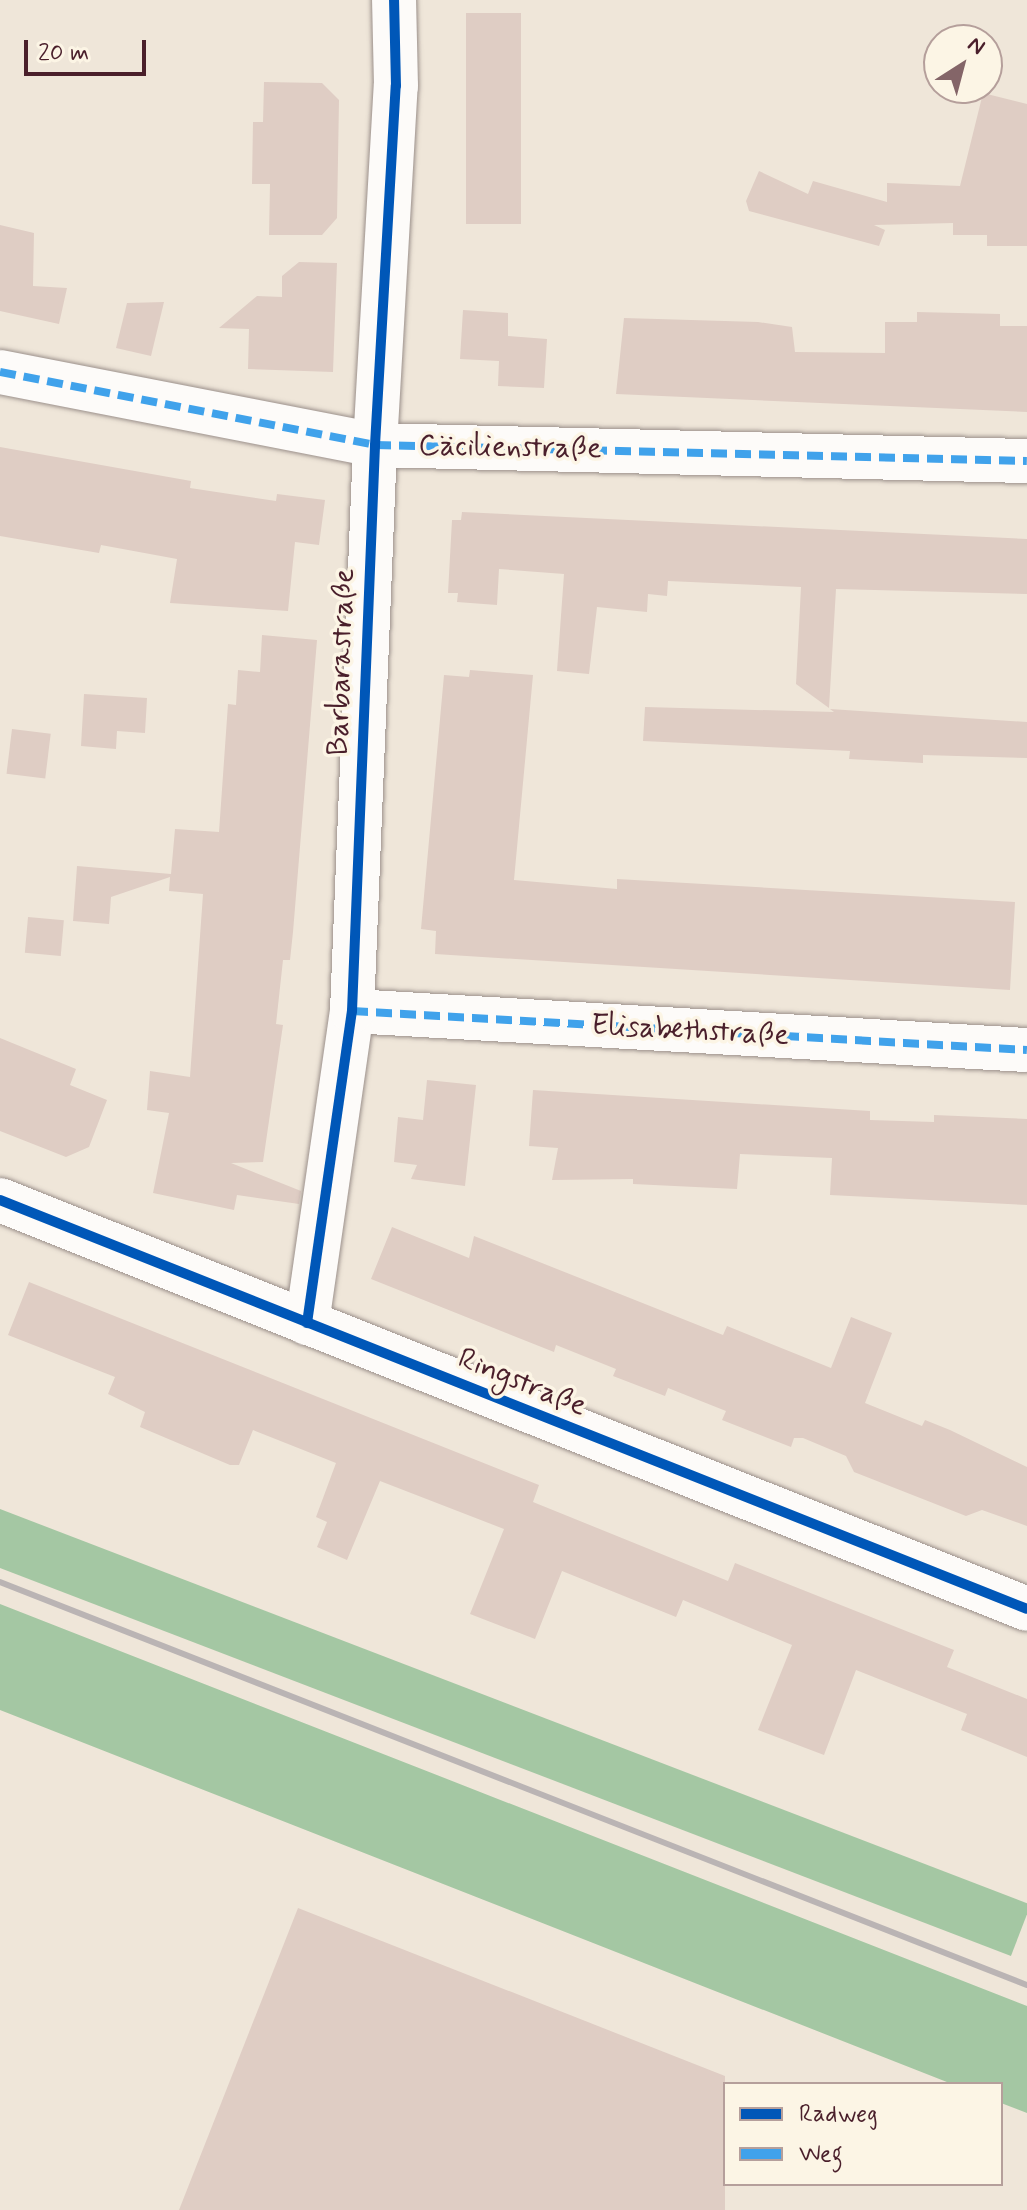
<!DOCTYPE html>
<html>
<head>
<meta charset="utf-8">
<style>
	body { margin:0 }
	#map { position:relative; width:1027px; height:2210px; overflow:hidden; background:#efe6d9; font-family:Mynerve,sans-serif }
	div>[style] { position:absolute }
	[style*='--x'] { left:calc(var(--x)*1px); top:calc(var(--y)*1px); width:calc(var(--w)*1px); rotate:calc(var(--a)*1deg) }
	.forest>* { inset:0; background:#a4c7a3; transform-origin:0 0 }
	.building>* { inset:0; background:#dfcdc4; transform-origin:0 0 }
	.roads { filter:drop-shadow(0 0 2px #9b908b) drop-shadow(0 0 2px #9b908b) }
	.minor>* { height:44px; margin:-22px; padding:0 22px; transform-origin:22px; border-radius:22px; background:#fdfbf9 }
	.rail>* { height:6px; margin:-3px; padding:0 3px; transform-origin:3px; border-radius:3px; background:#bab4b4 }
	.quiet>* { height:8px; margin-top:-4px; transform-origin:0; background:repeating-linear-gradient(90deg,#40a2eb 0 16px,transparent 0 24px) }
	.cycleway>* { height:10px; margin:-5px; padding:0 5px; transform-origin:5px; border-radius:5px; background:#0057b8 }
	span { translate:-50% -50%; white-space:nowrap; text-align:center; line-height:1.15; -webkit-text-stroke:7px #fcf5e5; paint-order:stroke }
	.street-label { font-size:30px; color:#4a1f2b }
	.legend { position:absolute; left:723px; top:2082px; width:280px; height:104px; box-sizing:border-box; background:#fcf5e5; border:2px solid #b59f9b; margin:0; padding:10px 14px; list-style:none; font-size:24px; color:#4a1f2b }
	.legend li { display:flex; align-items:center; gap:16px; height:40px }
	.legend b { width:40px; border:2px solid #b59f9b }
	.north { position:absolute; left:923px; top:24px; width:80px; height:80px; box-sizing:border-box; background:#fcf5e5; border:2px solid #b59f9b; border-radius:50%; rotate:36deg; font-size:22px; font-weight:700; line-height:32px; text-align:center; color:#4a1f2b }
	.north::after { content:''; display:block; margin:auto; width:28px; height:36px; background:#846568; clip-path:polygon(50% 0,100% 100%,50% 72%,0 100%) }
	.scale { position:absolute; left:24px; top:40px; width:122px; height:36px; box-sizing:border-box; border:4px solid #4a1f2b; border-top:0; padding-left:10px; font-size:24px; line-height:28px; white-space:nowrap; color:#4a1f2b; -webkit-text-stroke:6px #fcf5e5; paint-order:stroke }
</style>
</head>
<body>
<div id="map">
	<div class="forest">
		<i style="left:0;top:1509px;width:1104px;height:55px;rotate:21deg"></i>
		<i style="clip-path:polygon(0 1604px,1027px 2006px,1027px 2113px,1001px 2103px,1001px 2084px,952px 2084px,0 1710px)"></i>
	</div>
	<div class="building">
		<i style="left:466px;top:13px;width:55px;height:211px"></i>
		<i style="clip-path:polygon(264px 82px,322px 83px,339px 100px,337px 218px,322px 235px,269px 235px,270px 184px,252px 184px,253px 122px,263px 122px)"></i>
		<i style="clip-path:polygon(983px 93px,1027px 104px,1027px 246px,987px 246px,987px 235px,953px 235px,953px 223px,874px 225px,885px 230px,879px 246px,749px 211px,746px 201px,759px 171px,808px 194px,813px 181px,887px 202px,887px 183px,960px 186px)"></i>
		<i style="clip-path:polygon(0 225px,34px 233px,33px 286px,67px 288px,59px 324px,0 311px)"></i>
		<i style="clip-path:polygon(299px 262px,337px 263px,333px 372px,248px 369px,249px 329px,219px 328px,257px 296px,282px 297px,282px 276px)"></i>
		<i style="clip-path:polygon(164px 302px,151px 356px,116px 348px,127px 303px)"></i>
		<i style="clip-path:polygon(463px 310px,508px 313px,508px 336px,547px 339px,544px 388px,498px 386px,499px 361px,460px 359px)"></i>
		<i style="clip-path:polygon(917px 312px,1000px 314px,1000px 326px,1027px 326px,1027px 412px,616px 394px,624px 318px,758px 322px,792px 327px,795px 352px,885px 353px,885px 322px,917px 322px)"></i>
		<i style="clip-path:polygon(0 447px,191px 481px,190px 488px,276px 501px,277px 494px,325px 500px,319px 545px,295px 542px,288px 611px,170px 603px,177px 559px,101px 545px,99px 553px,0 536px)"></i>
		<i style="clip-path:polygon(462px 512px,1027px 539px,1027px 594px,836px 589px,829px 708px,796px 684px,801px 587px,668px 581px,667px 596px,648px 594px,647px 612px,597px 607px,589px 674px,557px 671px,564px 574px,499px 569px,497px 605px,457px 602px,458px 593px,448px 593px,452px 520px,461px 520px)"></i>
		<i style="clip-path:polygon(262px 635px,317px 640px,293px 932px,290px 960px,283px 960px,276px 1024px,283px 1025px,263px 1162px,231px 1163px,301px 1191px,299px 1204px,237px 1195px,234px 1210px,153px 1193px,169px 1113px,147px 1110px,150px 1071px,190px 1077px,203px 894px,169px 891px,170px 877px,111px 897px,109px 924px,73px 921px,77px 866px,171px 874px,175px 829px,219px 832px,228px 704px,236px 705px,238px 670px,260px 672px)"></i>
		<i style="clip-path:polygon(470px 670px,533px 675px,514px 880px,617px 889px,617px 879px,1015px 902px,1010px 990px,435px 954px,436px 931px,421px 929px,444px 675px,469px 677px)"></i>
		<i style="clip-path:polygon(84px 694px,147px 698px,145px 733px,117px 731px,116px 749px,81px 746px)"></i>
		<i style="clip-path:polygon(645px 707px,834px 712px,830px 709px,1027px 722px,1027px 758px,923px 755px,923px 763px,849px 759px,850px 751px,643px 741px)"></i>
		<i style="left:12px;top:729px;width:39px;height:45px;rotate:7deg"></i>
		<i style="left:28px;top:917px;width:36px;height:36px;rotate:5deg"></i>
		<i style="clip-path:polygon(0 1038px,76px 1069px,70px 1085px,107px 1100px,89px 1147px,66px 1157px,0 1131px)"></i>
		<i style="clip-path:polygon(427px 1080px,476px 1085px,465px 1186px,411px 1179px,417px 1165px,394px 1162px,398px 1117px,423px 1120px)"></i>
		<i style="clip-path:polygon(533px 1090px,870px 1111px,870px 1120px,934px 1122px,934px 1115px,1027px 1119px,1027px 1205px,830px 1195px,832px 1158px,740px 1154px,737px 1189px,633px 1184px,633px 1179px,552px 1180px,558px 1148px,529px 1146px)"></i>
		<i style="clip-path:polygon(392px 1227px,469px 1258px,474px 1236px,723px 1335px,727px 1326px,831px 1368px,851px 1317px,892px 1333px,865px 1403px,922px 1426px,925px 1420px,950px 1430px,1027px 1467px,1027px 1526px,982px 1510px,966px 1516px,854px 1472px,846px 1456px,803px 1438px,794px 1438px,791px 1447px,722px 1420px,726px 1411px,668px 1388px,665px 1396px,613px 1376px,616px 1369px,556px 1345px,554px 1352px,371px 1279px)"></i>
		<i style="clip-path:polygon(29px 1282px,539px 1485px,533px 1502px,728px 1581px,735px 1563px,954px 1650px,947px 1667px,1027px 1699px,1027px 1757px,961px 1730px,967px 1714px,856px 1670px,824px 1755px,758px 1730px,792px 1645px,683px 1600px,676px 1617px,562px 1571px,535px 1639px,470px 1614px,504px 1529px,380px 1481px,347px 1560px,317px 1547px,327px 1522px,316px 1517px,336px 1463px,253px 1430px,239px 1465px,230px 1465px,140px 1427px,145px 1412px,108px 1394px,115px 1377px,8px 1335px)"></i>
		<i style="clip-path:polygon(298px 1908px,725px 2076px,725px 2210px,179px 2210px)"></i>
	</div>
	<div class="roads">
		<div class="minor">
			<i style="--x:0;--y:372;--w:382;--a:11"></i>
			<i style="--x:375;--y:445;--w:652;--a:1.41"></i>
			<i style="--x:352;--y:1011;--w:676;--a:3.31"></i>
			<i style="--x:0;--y:1200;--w:1105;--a:21.71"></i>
			<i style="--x:307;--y:1323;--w:315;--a:-81.8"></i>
			<i style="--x:352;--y:1011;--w:566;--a:-87.67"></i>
			<i style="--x:375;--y:445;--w:360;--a:-86.7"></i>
			<i style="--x:396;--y:86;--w:86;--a:-91.3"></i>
		</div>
	</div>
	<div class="rail">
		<i style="--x:0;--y:1582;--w:1103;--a:21.43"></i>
	</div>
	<div class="quiet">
		<i style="--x:0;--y:372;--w:382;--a:11"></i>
		<i style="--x:375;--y:445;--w:652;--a:1.41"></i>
		<i style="--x:352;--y:1011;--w:676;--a:3.31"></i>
	</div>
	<div class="cycleway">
		<i style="--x:0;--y:1200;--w:1105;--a:21.71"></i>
		<i style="--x:307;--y:1323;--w:315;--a:-81.8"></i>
		<i style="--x:352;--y:1011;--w:566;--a:-87.67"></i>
		<i style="--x:375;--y:445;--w:360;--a:-86.7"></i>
		<i style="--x:396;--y:86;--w:86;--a:-91.3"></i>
	</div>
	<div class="street-label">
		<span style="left:510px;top:448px;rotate:1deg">Cäcilienstraße</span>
		<span style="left:342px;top:662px;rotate:-88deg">Barbarastraße</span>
		<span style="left:690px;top:1031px;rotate:3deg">Elisabethstraße</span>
		<span style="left:522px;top:1383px;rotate:22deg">Ringstraße</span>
	</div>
	<ul class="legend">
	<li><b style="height:10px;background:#0057b8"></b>Radweg</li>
	<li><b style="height:10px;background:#40a2eb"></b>Weg</li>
	</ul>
	<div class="north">N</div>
	<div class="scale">20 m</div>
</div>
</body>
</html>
